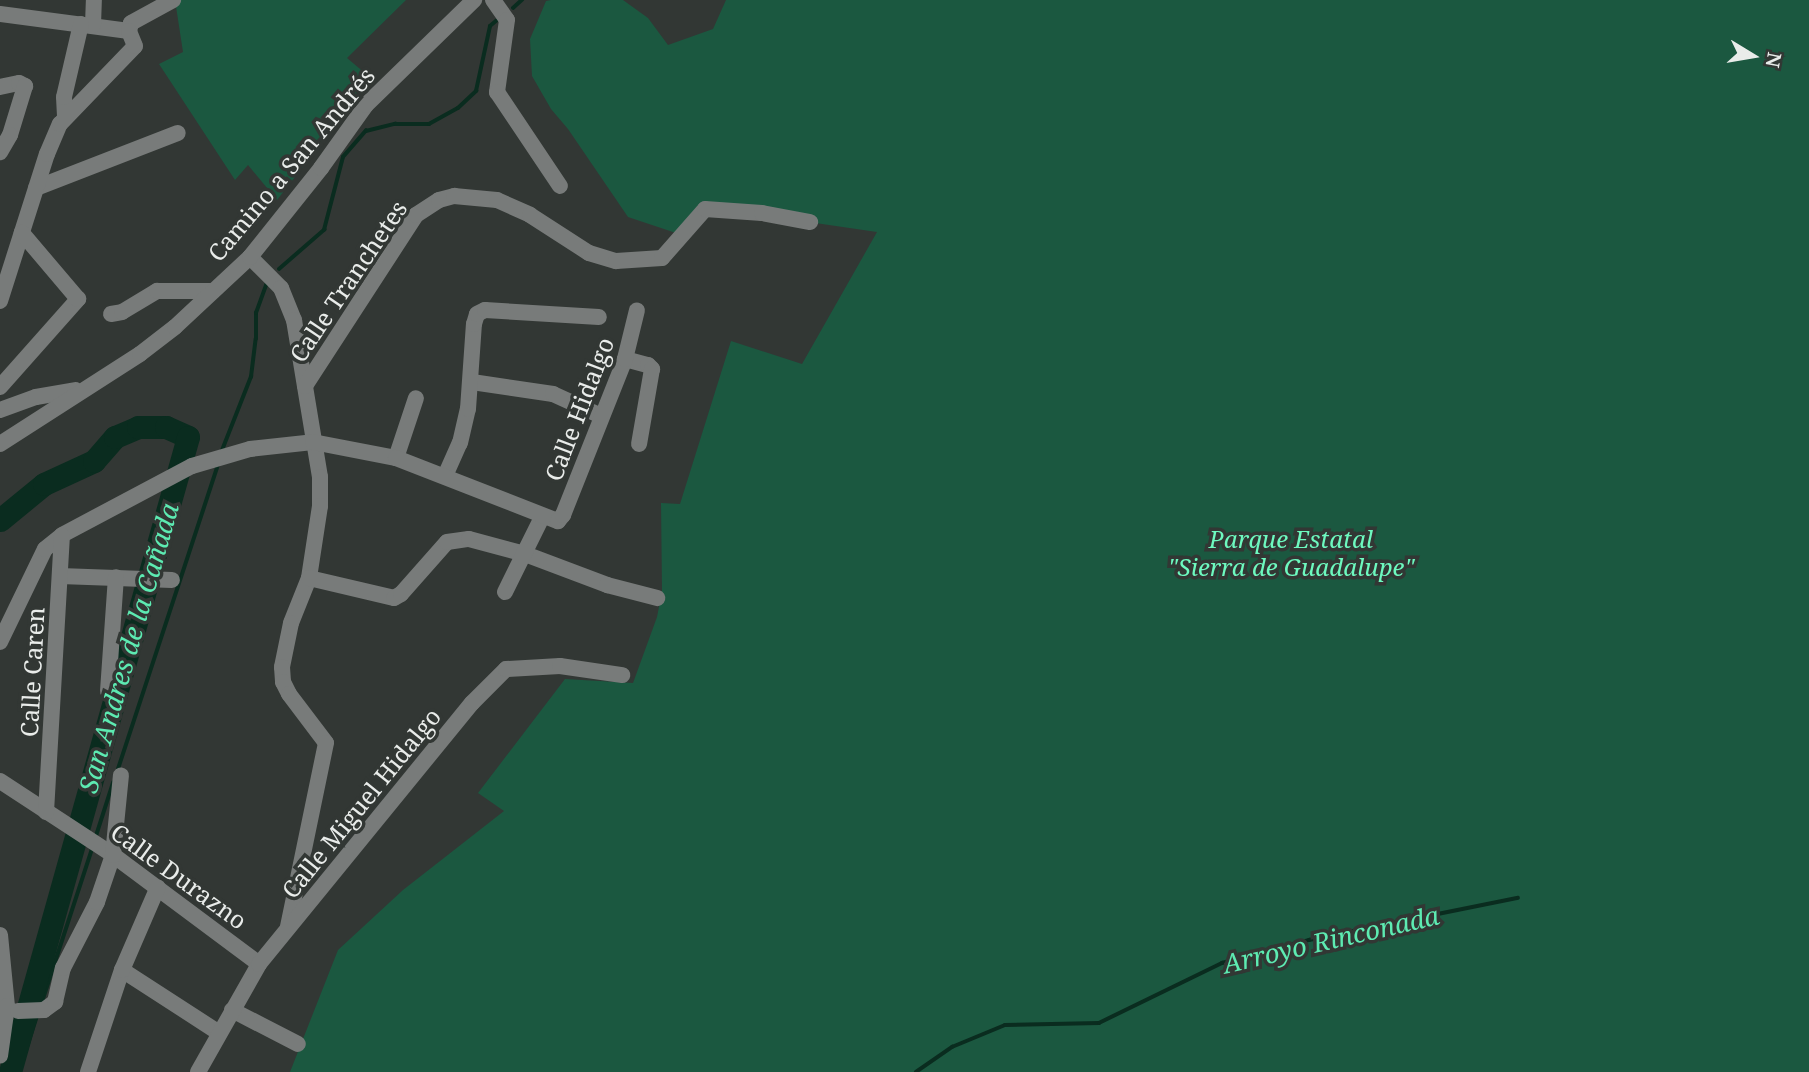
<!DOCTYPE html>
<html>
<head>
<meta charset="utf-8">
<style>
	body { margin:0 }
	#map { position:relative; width:1809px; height:1072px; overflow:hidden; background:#323734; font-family:"Noto Serif",serif }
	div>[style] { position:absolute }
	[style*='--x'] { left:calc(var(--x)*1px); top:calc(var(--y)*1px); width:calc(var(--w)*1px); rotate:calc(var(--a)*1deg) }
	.green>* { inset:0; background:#1b5840 }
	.stream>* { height:3.5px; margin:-1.75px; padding:0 1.75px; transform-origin:1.75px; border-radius:1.75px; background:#0a2c1f }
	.river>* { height:23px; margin:-11.5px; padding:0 11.5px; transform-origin:11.5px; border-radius:11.5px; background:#0a2c1f }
	.minor>* { height:16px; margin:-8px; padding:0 8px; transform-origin:8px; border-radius:8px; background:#787b7a }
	span { translate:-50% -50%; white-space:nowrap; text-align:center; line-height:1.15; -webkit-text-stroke:7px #323734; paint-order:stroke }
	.street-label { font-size:24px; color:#e9ecea }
	.park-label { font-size:24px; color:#6df9bf; font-style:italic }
	.water-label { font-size:26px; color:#5debb2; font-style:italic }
	.north { position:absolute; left:1718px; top:21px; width:70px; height:70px; -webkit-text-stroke:5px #323734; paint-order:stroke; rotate:101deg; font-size:19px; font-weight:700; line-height:28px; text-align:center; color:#e9ecea }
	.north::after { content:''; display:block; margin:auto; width:24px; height:32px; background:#e9ecea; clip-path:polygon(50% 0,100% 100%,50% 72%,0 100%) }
</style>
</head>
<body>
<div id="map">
	<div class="green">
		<i style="clip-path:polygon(175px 0,406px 0,347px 58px,372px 79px,277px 200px,248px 165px,235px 180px,159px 64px,183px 52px)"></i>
		<i style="clip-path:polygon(551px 0,623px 0,648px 18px,668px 45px,713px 29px,726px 0,1809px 0,1809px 1072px,290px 1072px,338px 950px,403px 890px,504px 811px,478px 793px,565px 679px,633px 683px,657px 617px,662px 591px,661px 503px,680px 504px,731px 341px,802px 364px,877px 232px,718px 209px,676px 233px,628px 217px,568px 129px,551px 109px,532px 76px,530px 39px,546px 1px)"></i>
	</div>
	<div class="stream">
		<i style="--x:513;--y:8;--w:12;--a:-42"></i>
		<i style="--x:279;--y:269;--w:60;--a:-40.9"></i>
		<i style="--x:324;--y:230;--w:75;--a:-75.4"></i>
		<i style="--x:343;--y:157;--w:35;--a:-49"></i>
		<i style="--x:366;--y:131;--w:30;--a:-14"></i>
		<i style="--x:395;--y:124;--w:34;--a:0"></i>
		<i style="--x:429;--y:124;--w:33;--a:-29"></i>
		<i style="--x:458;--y:108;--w:25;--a:-43"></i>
		<i style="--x:476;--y:91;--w:66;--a:-77.8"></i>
		<i style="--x:490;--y:26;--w:8;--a:-40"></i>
		<i style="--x:221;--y:453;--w:82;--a:-68.5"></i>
		<i style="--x:251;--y:377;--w:38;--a:-83"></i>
		<i style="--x:256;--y:339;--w:26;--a:-90"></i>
		<i style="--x:256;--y:313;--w:30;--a:-70"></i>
		<i style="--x:118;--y:769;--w:321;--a:-71.8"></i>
		<i style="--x:95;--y:839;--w:59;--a:-72.2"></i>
		<i style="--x:41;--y:1005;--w:167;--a:-71.9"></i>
		<i style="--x:19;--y:1072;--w:59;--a:-72.2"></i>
		<i style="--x:916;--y:1072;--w:44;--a:-34.8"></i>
		<i style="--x:952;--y:1047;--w:57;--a:-22.5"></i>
		<i style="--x:1005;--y:1025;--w:94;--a:-1.2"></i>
		<i style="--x:1099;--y:1023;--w:137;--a:-26"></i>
		<i style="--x:1222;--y:963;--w:90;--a:-14.8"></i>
		<i style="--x:1309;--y:940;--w:213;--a:-11.4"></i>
	</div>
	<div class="river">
		<i style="--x:0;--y:520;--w:57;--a:-39.3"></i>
		<i style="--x:44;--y:484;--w:55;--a:-24.7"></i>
		<i style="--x:94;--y:461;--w:32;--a:-49"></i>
		<i style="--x:115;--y:437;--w:25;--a:-23"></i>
		<i style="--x:138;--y:427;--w:28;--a:0"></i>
		<i style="--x:166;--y:427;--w:24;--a:24"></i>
		<i style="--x:188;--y:437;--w:659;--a:105.66"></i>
	</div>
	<div class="minor">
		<i style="--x:493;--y:0;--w:24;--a:55"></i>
		<i style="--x:507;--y:20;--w:73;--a:97.9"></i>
		<i style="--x:497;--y:92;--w:113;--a:56.2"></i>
		<i style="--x:0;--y:14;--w:130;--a:7.5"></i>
		<i style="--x:93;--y:25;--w:25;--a:-88"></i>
		<i style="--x:129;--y:31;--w:8;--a:-76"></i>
		<i style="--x:131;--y:23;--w:48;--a:-28.7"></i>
		<i style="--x:0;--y:87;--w:19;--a:-12"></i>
		<i style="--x:19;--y:83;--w:7;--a:27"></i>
		<i style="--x:25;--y:86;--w:51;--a:107"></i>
		<i style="--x:10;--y:135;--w:20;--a:120"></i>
		<i style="--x:65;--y:116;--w:19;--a:-93"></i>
		<i style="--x:64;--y:97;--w:75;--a:-76.9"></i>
		<i style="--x:36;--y:188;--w:152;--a:-21.2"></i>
		<i style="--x:250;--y:257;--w:44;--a:45"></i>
		<i style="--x:281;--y:288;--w:35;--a:68"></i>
		<i style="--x:294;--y:320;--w:159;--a:80.6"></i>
		<i style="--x:320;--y:477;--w:29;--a:90"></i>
		<i style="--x:320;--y:506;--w:73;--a:98.7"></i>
		<i style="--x:309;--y:578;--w:48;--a:111.8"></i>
		<i style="--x:291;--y:623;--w:45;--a:101.6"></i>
		<i style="--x:282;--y:667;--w:15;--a:86"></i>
		<i style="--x:283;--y:682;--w:13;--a:63"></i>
		<i style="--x:289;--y:694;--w:61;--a:52.9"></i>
		<i style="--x:326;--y:743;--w:187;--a:101.7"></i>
		<i style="--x:0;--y:301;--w:154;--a:-72.3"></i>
		<i style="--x:47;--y:154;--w:33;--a:-67"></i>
		<i style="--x:60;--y:124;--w:108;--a:-46.1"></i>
		<i style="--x:135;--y:46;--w:16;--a:-112"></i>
		<i style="--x:111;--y:314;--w:11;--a:-10"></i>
		<i style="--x:122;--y:312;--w:41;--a:-31"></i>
		<i style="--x:157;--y:291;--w:56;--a:0"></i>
		<i style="--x:625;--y:359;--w:24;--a:15"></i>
		<i style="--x:648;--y:365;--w:6;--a:45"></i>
		<i style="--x:652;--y:369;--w:76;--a:99.8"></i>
		<i style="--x:472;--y:382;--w:82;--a:8.4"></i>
		<i style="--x:553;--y:394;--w:53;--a:24.6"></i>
		<i style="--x:305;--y:386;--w:204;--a:-57"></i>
		<i style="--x:416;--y:215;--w:27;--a:-33"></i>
		<i style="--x:439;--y:200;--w:16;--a:-15"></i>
		<i style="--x:454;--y:196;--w:43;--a:5.3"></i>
		<i style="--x:497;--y:200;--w:36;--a:24"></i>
		<i style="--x:530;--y:215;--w:70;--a:32.8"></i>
		<i style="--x:589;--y:253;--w:28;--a:17"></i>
		<i style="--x:616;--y:261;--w:46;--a:-3.7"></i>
		<i style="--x:662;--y:258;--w:65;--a:-48.7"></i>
		<i style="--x:705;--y:209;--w:57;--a:4"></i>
		<i style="--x:762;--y:213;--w:49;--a:10.6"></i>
		<i style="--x:0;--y:387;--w:118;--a:-48.4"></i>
		<i style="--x:78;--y:299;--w:87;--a:-130.3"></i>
		<i style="--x:0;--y:410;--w:38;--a:-20"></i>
		<i style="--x:36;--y:397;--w:40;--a:-10"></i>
		<i style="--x:0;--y:444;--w:166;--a:-32.7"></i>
		<i style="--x:140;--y:354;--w:44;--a:-37.6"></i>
		<i style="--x:175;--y:327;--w:103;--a:-43"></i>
		<i style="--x:250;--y:257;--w:114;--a:-51.4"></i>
		<i style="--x:321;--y:168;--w:77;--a:-54.5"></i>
		<i style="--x:366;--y:105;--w:151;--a:-44.2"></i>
		<i style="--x:396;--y:458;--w:63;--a:-71.6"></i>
		<i style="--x:445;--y:476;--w:36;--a:-66"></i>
		<i style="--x:460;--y:443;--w:35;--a:-77"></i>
		<i style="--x:468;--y:409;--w:85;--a:-86"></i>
		<i style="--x:474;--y:324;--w:10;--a:-73"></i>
		<i style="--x:477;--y:314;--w:9;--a:-27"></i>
		<i style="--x:485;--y:310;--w:114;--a:3.5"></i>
		<i style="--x:60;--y:576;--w:112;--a:2"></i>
		<i style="--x:309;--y:578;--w:87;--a:13.2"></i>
		<i style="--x:394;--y:598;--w:8;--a:-30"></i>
		<i style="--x:401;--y:594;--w:69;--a:-48.5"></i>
		<i style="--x:447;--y:542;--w:22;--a:-8"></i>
		<i style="--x:469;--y:539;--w:58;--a:15"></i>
		<i style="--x:525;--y:554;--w:88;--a:20.7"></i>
		<i style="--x:607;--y:585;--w:52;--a:14.6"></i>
		<i style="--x:505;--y:592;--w:84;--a:-63.7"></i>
		<i style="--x:0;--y:642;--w:103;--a:-64.2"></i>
		<i style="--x:45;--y:549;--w:22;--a:-39"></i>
		<i style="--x:62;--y:535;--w:147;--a:-28"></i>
		<i style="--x:192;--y:466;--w:60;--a:-16.3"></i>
		<i style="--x:250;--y:449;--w:63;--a:-6.3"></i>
		<i style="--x:313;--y:442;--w:85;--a:10.9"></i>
		<i style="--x:396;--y:458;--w:174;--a:21.3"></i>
		<i style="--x:558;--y:521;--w:8;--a:-50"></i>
		<i style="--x:563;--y:515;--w:168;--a:-68.3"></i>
		<i style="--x:625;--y:359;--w:50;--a:-76.2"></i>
		<i style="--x:108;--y:691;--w:114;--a:-86"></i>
		<i style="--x:0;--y:781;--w:135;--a:33.2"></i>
		<i style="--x:113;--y:855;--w:182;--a:36.7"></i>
		<i style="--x:46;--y:812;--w:277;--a:-86.7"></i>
		<i style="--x:0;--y:935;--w:71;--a:84.4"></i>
		<i style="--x:7;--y:1006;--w:50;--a:98"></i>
		<i style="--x:122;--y:970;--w:114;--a:32.9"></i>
		<i style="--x:232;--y:1010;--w:74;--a:27.3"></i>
		<i style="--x:18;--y:1011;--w:26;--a:-2"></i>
		<i style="--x:44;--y:1010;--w:14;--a:-36"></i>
		<i style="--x:55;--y:1002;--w:35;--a:-77"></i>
		<i style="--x:63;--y:968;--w:74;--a:-62.7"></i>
		<i style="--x:97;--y:902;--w:50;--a:-71.2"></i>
		<i style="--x:113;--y:855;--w:80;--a:-84.3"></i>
		<i style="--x:88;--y:1072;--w:108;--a:-71.6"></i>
		<i style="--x:122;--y:970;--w:90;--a:-66.6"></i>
		<i style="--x:198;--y:1072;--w:124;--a:-60.5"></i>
		<i style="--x:259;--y:964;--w:337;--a:-50.8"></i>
		<i style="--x:472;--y:703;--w:48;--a:-45"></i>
		<i style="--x:506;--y:669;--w:54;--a:-3.2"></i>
		<i style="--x:560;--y:666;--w:63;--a:8.3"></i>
	</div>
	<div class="street-label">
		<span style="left:291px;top:164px;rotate:-50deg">Camino a San Andrés</span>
		<span style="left:348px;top:281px;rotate:-56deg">Calle Tranchetes</span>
		<span style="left:579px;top:409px;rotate:-69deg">Calle Hidalgo</span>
		<span style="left:32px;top:672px;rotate:-87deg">Calle Caren</span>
		<span style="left:361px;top:803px;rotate:-51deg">Calle Miguel Hidalgo</span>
		<span style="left:179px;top:876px;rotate:36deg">Calle Durazno</span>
	</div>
	<div class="park-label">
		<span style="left:1291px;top:553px">Parque Estatal<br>"Sierra de Guadalupe"</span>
	</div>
	<div class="water-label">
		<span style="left:129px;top:648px;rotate:-74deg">San Andres de la Cañada</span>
		<span style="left:1331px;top:940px;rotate:-13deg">Arroyo Rinconada</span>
	</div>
	<div class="north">N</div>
</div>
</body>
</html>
